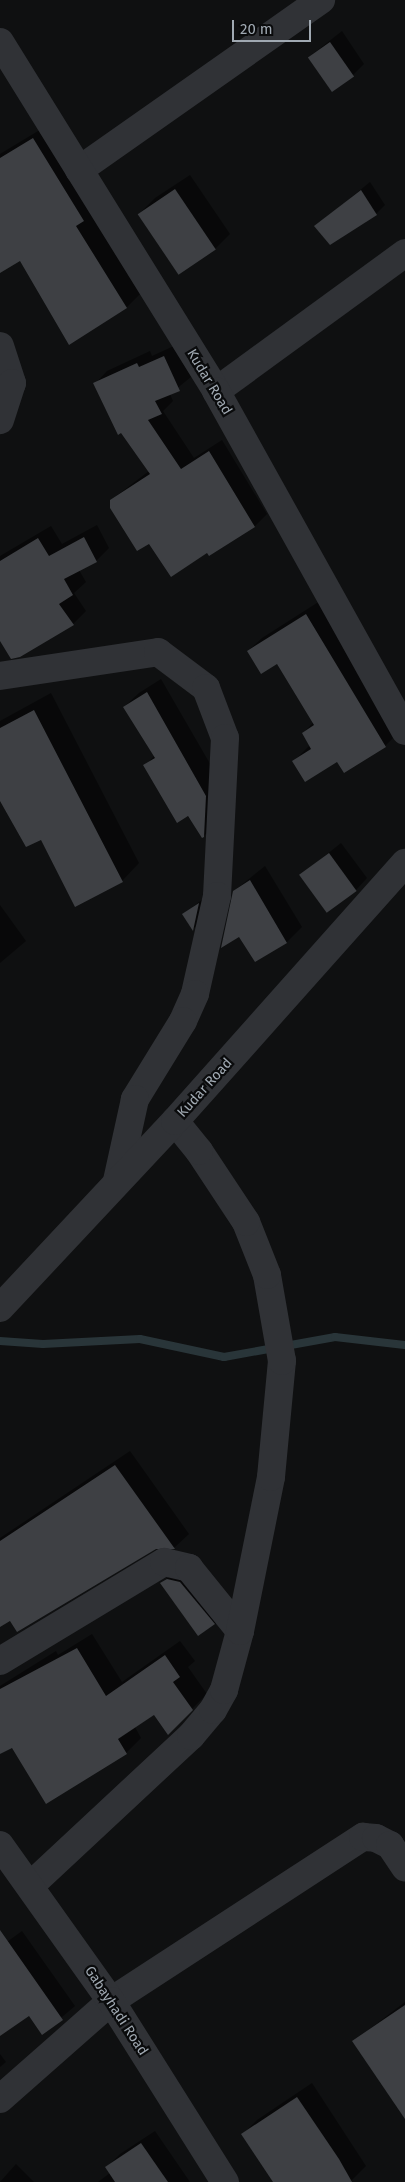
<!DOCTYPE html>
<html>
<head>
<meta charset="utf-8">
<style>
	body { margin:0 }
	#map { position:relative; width:405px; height:2182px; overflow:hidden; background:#0f1011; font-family:"Fira Sans",sans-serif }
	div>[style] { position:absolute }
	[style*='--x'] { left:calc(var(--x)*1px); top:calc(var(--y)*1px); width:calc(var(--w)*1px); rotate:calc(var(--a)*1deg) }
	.shadow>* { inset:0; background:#0007; transform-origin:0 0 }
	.stream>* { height:8px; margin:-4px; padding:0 4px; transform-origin:4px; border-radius:4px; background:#293539 }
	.building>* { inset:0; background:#3e4044; transform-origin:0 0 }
	.minor>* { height:28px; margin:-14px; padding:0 14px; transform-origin:14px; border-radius:14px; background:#303236 }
	.tertiary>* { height:28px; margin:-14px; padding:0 14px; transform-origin:14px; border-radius:14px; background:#303236 }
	span { translate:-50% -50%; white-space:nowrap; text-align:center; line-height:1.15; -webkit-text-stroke:4.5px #0a0b0c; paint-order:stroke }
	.street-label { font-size:14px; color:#a0a9b2 }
	.scale { position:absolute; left:232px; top:20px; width:79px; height:22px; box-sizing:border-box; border:2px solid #a0a9b2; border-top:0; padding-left:6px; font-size:15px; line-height:18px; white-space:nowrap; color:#a0a9b2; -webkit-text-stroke:4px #0a0b0c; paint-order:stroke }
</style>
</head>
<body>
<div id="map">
	<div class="shadow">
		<i style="clip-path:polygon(342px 31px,364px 64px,353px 75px,309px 57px)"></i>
		<i style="clip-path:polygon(48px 125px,141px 293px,127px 307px,21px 259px,0 260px,0 154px)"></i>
		<i style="clip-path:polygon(190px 175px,230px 234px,215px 249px,139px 214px,155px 198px)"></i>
		<i style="clip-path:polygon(370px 182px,385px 205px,376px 214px,315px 227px)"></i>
		<i style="clip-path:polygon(176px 345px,191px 377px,170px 394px,173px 401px,163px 411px,194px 458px,222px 440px,267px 514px,255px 526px,209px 554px,207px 551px,149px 542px,111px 500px,149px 471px,95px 384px,107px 371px,150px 351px,152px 356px)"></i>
		<i style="clip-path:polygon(97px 525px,109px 548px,96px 561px,79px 570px,86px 582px,74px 593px,86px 611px,73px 624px,0 638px,0 556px,51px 526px,62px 544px)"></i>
		<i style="clip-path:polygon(320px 601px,399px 732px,385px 746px,344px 771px,337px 760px,294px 761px,310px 745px,303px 733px,314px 722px,277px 663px,248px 651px,262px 638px)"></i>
		<i style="clip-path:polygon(161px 679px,220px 781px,218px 821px,204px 836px,145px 766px,155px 755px,124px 707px,139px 693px)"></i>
		<i style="clip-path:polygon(51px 693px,139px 863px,122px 881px,41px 838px,0 799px,0 721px)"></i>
		<i style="clip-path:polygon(341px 843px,367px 878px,356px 890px,301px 875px)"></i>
		<i style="clip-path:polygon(265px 866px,302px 927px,287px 942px,255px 960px,234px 891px)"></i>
		<i style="clip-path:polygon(214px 890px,208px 915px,193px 929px,184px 914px)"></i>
		<i style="clip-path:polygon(0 905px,26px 941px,0 963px)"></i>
		<i style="clip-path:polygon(130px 1451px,189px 1534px,175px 1547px,156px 1547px,0 1626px,0 1538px)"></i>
		<i style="left:173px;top:1571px;width:66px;height:16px;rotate:38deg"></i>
		<i style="clip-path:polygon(92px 1634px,122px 1682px,180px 1641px,195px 1661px,188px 1667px,207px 1694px,168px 1733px,155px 1714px,135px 1727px,141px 1738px,126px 1753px,47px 1802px,13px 1746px,0 1754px,0 1686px,56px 1651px,58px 1655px)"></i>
		<i style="clip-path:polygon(22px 1931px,75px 2006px,43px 2033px,29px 2014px,0 2035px,0 1947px)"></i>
		<i style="clip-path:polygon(405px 2002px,405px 2113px,354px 2041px)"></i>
		<i style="clip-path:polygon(0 2054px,6px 2062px,0 2067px)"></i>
		<i style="clip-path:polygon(312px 2083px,366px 2166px,350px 2182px,275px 2182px,242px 2135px,257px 2120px)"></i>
		<i style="clip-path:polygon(155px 2131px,190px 2182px,98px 2182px,110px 2173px,106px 2168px,120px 2154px)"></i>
		<i style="clip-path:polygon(16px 2164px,34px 2182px,0 2182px)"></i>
	</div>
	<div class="stream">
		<i style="--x:0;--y:1341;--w:43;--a:4"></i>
		<i style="--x:43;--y:1344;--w:97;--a:-3"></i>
		<i style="--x:140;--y:1339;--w:86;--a:12.1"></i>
		<i style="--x:224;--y:1357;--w:113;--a:-10.2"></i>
		<i style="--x:335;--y:1337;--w:70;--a:6.5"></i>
	</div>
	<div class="building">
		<i style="left:330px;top:42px;width:42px;height:27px;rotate:55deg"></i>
		<i style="clip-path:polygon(33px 138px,84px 221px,76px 226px,127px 308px,69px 345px,20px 261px,0 273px,0 158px)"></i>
		<i style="left:175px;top:189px;width:73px;height:45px;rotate:56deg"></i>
		<i style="clip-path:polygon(361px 190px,377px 215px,330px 245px,314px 226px)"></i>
		<i style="clip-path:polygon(164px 356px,180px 391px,155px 401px,162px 414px,148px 420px,181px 469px,209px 451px,255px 527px,209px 556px,207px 553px,171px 577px,149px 544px,137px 551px,110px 508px,110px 500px,150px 474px,121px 433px,118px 435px,93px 383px,137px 363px,139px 367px)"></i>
		<i style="clip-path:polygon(84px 537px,97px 562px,64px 579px,73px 595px,59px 604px,74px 625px,20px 657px,11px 659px,0 641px,0 561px,38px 538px,49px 556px)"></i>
		<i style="clip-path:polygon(306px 614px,386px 747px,344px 773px,337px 762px,305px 782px,292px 761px,311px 749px,302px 733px,314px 725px,277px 664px,261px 674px,247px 651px)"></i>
		<i style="clip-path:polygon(147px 692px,206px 796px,204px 837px,202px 838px,188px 816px,177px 823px,143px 765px,155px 758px,123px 707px)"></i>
		<i style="clip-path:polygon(34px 710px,123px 882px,75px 907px,41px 840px,26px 847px,0 801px,0 728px)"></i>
		<i style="left:329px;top:853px;width:47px;height:37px;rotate:54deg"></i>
		<i style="clip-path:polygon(250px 880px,287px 943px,255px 962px,239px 937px,221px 948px,233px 891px)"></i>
		<i style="clip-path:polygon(199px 903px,193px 931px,182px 914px)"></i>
		<i style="clip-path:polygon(115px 1465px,175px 1549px,156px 1549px,17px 1632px,10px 1621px,0 1627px,0 1541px)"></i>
		<i style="clip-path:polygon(167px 1579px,180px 1582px,215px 1624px,198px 1636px,160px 1583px)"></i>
		<i style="clip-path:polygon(77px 1648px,106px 1696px,165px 1655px,180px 1677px,173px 1682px,193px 1710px,168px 1735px,154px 1715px,118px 1739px,127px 1754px,46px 1804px,12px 1748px,0 1754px,0 1689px)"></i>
		<i style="clip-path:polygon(0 1930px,63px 2020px,42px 2035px,29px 2016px,0 2036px)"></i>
		<i style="clip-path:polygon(405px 2005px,405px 2119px,352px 2041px)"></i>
		<i style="clip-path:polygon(297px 2097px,339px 2159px,352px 2182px,273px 2182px,241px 2134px)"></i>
		<i style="clip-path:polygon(141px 2143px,168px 2182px,115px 2182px,105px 2167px)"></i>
	</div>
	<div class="minor">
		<i style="--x:79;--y:170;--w:296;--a:-35.1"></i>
		<i style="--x:0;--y:346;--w:39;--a:72"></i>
		<i style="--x:12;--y:383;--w:39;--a:108"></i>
		<i style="--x:216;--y:391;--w:234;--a:-36.1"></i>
		<i style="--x:0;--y:676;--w:160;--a:-8.6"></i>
		<i style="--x:158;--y:652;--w:60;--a:36.9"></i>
		<i style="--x:206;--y:688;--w:53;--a:69.2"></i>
		<i style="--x:225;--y:738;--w:158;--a:92.9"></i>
		<i style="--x:217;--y:896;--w:100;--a:102.7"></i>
		<i style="--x:195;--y:994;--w:30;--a:114"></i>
		<i style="--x:183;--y:1021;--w:92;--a:121.6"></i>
		<i style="--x:135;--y:1099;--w:84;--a:102.4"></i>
		<i style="--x:0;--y:1661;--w:192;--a:-31.1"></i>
		<i style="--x:164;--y:1562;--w:26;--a:13"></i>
		<i style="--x:189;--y:1568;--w:81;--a:51"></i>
		<i style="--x:31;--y:1885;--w:219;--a:-43"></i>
		<i style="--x:191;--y:1736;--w:34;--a:-50"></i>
		<i style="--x:213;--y:1710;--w:23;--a:-61"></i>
		<i style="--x:224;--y:1690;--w:61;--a:-74.8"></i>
		<i style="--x:240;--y:1631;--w:157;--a:-78.6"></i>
		<i style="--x:271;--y:1477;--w:117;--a:-84.6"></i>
		<i style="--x:282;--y:1361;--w:87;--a:-99.9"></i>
		<i style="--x:267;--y:1275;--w:57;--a:-111.6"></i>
		<i style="--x:246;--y:1222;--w:85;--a:-123.5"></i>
		<i style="--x:199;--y:1151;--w:38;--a:-129"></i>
		<i style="--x:0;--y:2099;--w:148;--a:-41.4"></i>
		<i style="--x:111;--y:2001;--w:301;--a:-33.1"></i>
		<i style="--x:363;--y:1837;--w:13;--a:4"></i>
		<i style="--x:376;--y:1838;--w:16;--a:27"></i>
		<i style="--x:390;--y:1845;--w:27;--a:56"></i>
	</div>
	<div class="tertiary">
		<i style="--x:0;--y:42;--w:410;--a:58.2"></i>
		<i style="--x:216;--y:391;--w:389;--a:60.9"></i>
		<i style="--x:0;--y:1308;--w:256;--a:-46.9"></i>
		<i style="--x:175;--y:1121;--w:346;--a:-48.3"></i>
		<i style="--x:0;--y:1845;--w:191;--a:54.6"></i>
		<i style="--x:111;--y:2001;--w:214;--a:57.8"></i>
	</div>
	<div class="street-label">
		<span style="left:209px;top:382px;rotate:59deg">Kudar Road</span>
		<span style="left:205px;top:1088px;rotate:-48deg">Kudar Road</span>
		<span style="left:116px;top:2011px;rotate:57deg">Gabayhadi Road</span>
	</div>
	<div class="scale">20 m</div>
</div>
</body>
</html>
